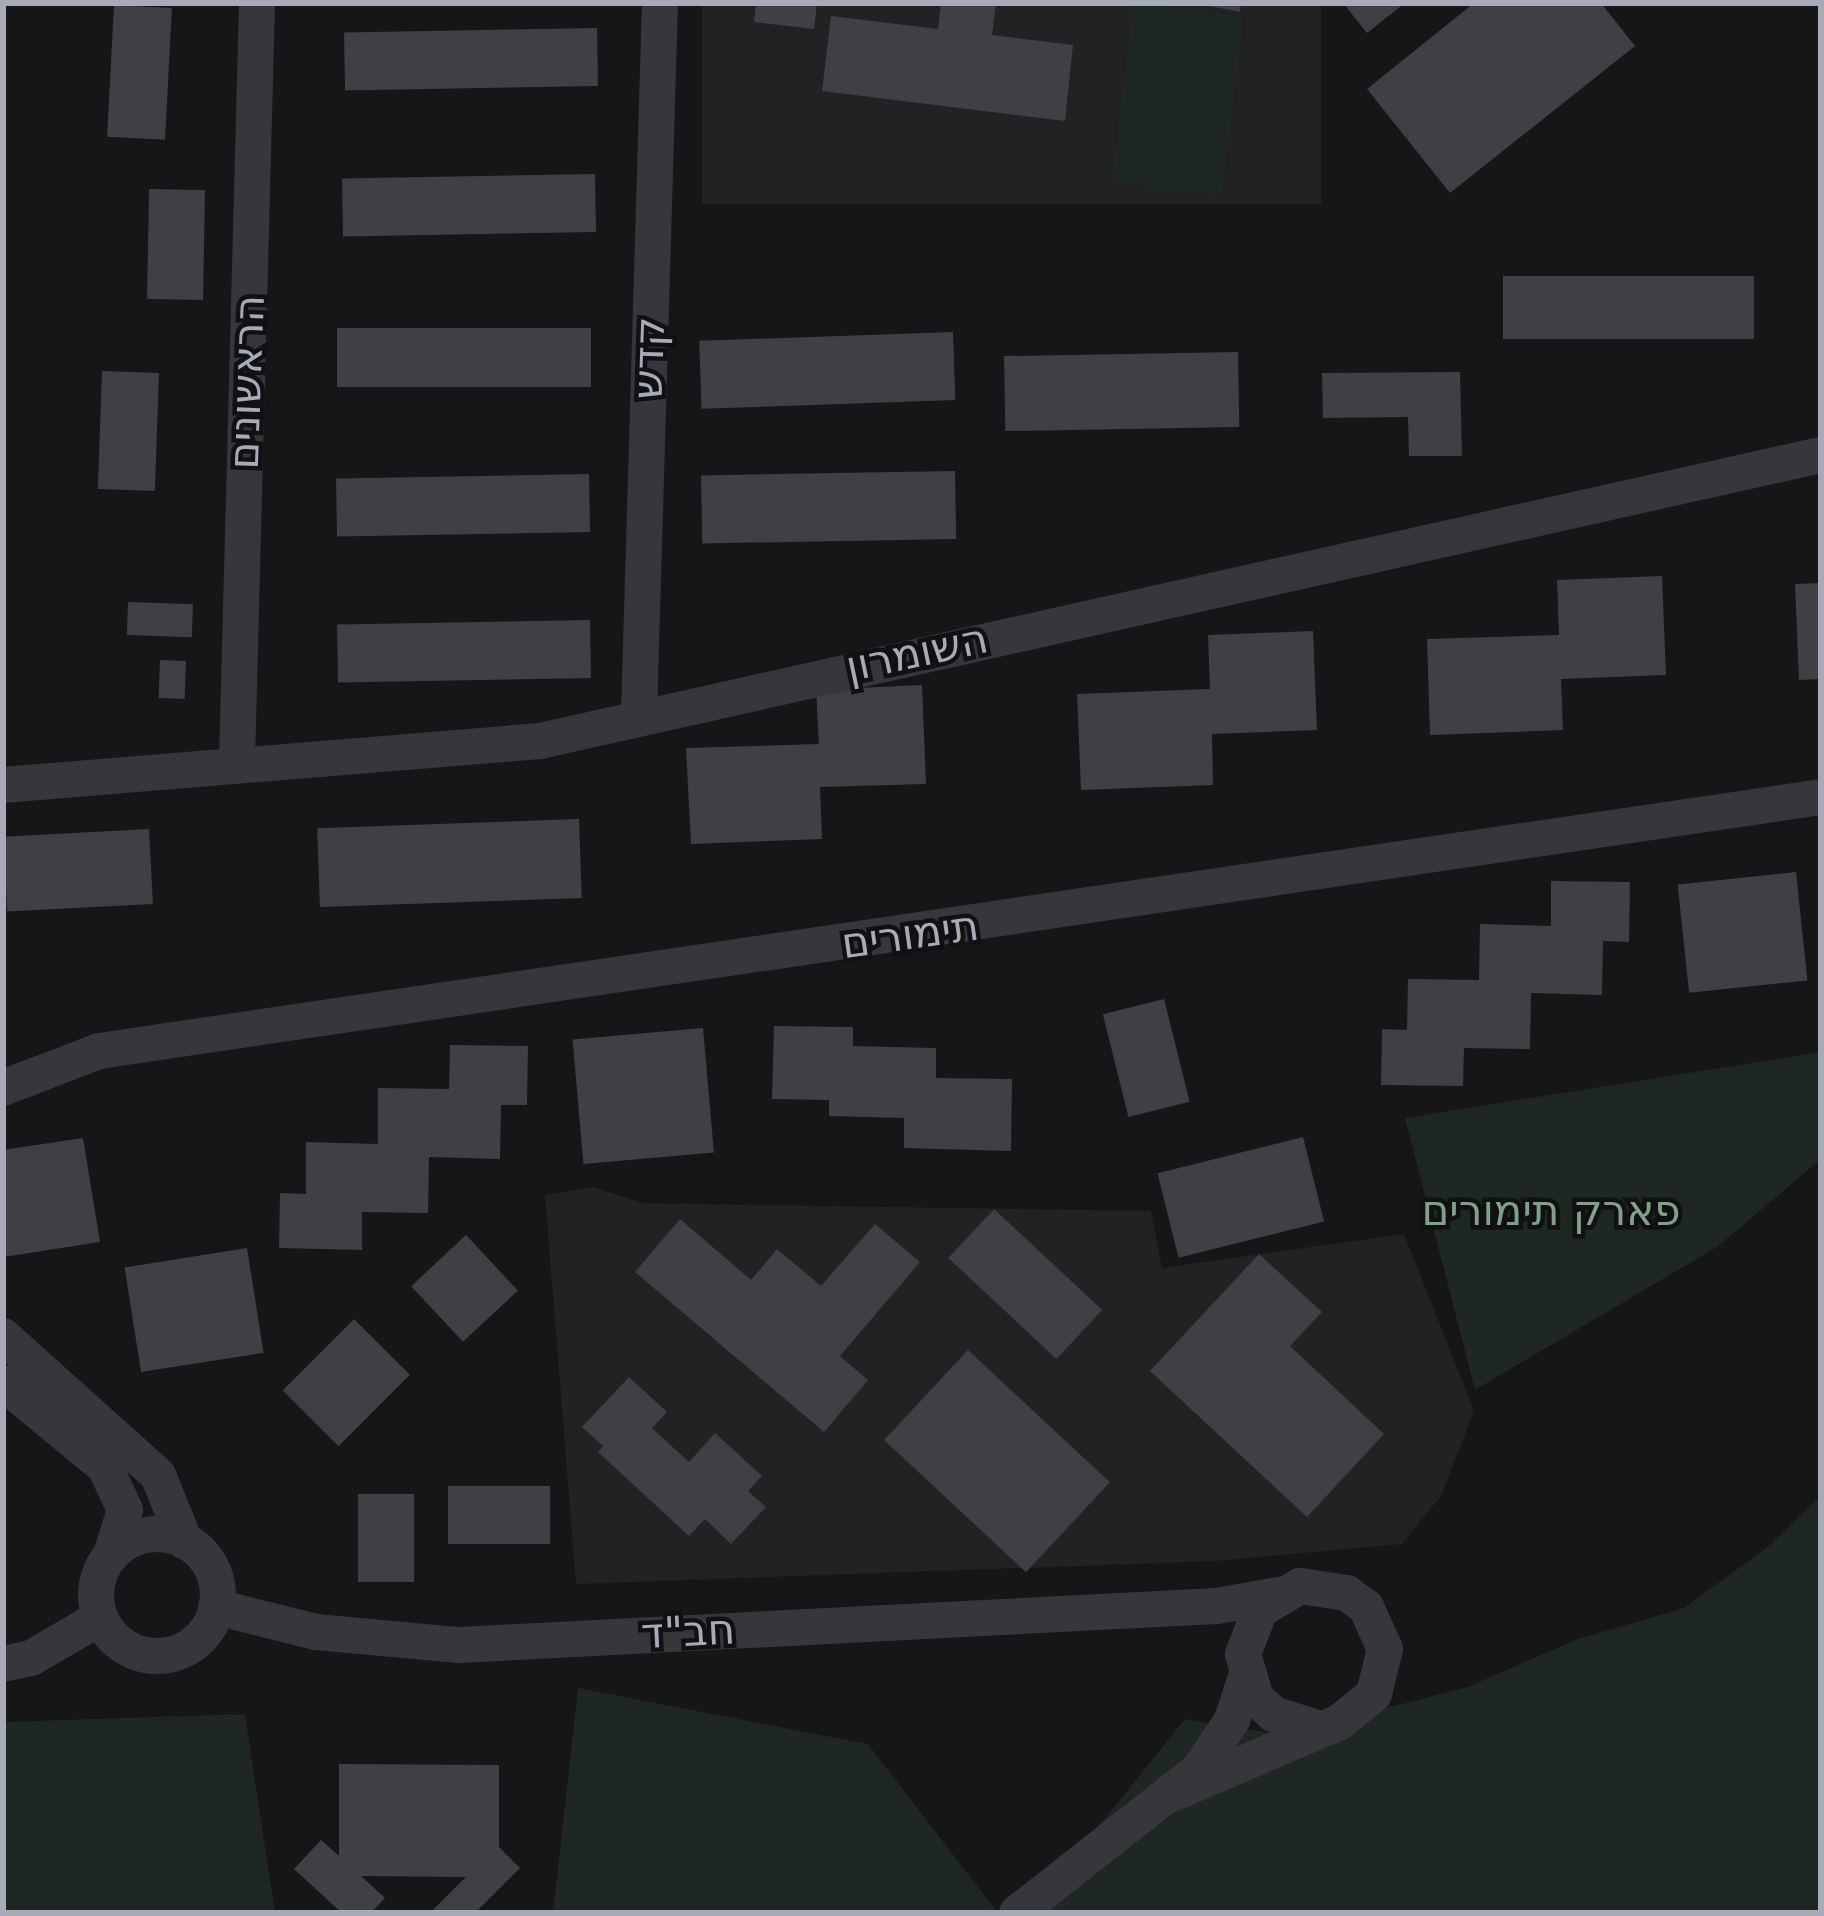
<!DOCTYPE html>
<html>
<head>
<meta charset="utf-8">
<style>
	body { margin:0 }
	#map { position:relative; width:1824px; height:1916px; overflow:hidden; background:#161517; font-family:"DejaVu Sans",Heebo,sans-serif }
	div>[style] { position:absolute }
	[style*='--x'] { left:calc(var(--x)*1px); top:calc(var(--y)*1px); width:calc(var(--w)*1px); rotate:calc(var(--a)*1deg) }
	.built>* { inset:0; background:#222124; transform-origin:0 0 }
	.green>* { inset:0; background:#1f2722; transform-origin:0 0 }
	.building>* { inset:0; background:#403f44; transform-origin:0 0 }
	.minor>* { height:36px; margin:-18px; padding:0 18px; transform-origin:18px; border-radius:18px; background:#36363c }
	.minor>.ring { margin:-18px; padding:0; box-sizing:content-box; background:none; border:36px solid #36363c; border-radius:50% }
	span { translate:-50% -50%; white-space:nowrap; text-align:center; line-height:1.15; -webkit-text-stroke:9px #111012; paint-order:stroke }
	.street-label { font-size:42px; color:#a7aab7 }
	.park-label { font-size:42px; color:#7fa286 }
	.frame { position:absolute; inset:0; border:6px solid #a7aab7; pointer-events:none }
</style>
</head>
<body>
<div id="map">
	<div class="built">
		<i style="left:702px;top:3px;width:619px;height:201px"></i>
		<i style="clip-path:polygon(593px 1187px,642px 1203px,1151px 1211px,1162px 1268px,1404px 1234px,1474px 1411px,1441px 1496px,1402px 1544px,1215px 1561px,576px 1584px,545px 1195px)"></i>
	</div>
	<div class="green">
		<i style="left:1133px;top:3px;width:112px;height:182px;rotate:7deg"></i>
		<i style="clip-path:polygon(1821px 1052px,1821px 1159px,1717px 1247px,1475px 1390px,1405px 1118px)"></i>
		<i style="clip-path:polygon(1821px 1495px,1821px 1913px,1029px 1913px,1185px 1719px,1282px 1735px,1468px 1687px,1575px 1640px,1684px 1608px,1770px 1545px)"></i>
		<i style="clip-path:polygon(578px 1688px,868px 1744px,998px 1913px,553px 1913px)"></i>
		<i style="clip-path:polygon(245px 1714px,275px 1913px,3px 1913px,3px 1722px)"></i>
	</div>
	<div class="building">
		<i style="clip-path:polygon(756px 3px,817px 3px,814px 29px,754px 22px)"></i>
		<i style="clip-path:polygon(941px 3px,996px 3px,992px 35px,1073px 45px,1065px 121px,822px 91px,831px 16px,938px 29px)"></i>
		<i style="clip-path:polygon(1194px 3px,1241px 3px,1240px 12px)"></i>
		<i style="clip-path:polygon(1343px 3px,1405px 3px,1367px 33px)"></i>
		<i style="clip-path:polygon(1474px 3px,1601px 3px,1635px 46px,1450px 193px,1367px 89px)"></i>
		<i style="left:114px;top:5px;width:58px;height:132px;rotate:3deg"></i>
		<i style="left:597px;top:28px;width:58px;height:253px;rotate:89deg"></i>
		<i style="left:595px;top:174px;width:58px;height:253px;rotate:89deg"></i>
		<i style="left:149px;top:189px;width:56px;height:110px;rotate:1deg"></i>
		<i style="left:1754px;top:276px;width:63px;height:251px;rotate:90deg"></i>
		<i style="left:591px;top:328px;width:59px;height:254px;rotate:90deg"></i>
		<i style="left:953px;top:332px;width:68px;height:254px;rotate:88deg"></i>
		<i style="left:1238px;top:352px;width:75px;height:234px;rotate:89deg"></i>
		<i style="left:102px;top:371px;width:57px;height:118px;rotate:2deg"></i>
		<i style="clip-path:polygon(1460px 372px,1462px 456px,1409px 456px,1408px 417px,1323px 418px,1322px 373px)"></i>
		<i style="left:955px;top:471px;width:68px;height:254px;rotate:89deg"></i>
		<i style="left:589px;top:474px;width:58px;height:253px;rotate:89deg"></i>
		<i style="clip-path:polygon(1662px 576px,1666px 675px,1561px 679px,1563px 730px,1430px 735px,1427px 639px,1559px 635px,1557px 580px)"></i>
		<i style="clip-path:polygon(1821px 583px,1821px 679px,1799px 680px,1795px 584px)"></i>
		<i style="left:128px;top:602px;width:65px;height:33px;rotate:2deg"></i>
		<i style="left:590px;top:620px;width:58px;height:253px;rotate:89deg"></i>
		<i style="clip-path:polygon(1313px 631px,1317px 730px,1212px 734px,1213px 785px,1081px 790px,1077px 694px,1210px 689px,1208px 635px)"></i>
		<i style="left:160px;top:660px;width:26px;height:38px;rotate:2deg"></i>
		<i style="clip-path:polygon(922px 685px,926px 784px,820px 787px,822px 839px,691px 844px,686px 748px,819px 744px,816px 690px)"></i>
		<i style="left:579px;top:819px;width:79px;height:262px;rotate:88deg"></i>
		<i style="left:149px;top:829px;width:75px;height:146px;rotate:87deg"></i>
		<i style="left:1796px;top:872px;width:109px;height:119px;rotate:84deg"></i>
		<i style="clip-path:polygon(1551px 881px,1630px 882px,1629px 942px,1603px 941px,1602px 995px,1531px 993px,1530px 1049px,1464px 1048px,1463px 1086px,1381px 1085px,1382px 1029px,1407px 1030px,1408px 979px,1479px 980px,1480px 924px,1551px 926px)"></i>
		<i style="left:1164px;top:999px;width:106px;height:63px;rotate:76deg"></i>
		<i style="clip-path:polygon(774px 1026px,853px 1027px,853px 1046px,936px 1048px,936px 1078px,1012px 1079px,1011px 1151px,904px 1148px,904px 1118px,829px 1116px,829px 1100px,772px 1099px)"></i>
		<i style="left:703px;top:1028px;width:125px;height:131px;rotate:85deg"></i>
		<i style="clip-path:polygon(450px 1045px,528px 1046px,527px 1105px,501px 1105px,500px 1159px,429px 1157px,428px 1213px,362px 1212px,362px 1250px,279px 1248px,280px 1193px,306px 1194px,306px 1142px,378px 1144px,378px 1088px,449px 1089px)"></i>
		<i style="left:1303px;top:1137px;width:87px;height:150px;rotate:76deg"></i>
		<i style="clip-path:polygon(83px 1138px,100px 1242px,3px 1257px,3px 1150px)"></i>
		<i style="left:994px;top:1209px;width:148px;height:67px;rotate:43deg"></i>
		<i style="clip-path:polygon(680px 1219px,751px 1280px,777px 1249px,821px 1286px,875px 1224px,920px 1262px,840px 1356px,868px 1380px,824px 1432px,635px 1272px)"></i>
		<i style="left:466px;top:1235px;width:76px;height:75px;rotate:47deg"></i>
		<i style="left:247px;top:1248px;width:106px;height:124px;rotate:81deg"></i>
		<i style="clip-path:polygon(1259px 1254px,1322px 1312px,1290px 1346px,1384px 1434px,1307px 1517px,1150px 1371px)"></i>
		<i style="left:354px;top:1319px;width:79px;height:101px;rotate:45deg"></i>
		<i style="left:968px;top:1350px;width:194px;height:123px;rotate:43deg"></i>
		<i style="clip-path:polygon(629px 1377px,667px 1412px,652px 1428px,689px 1462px,715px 1433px,762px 1476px,748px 1491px,766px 1507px,731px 1544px,705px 1519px,689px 1536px,598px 1452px,603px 1446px,582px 1427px)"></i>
		<i style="left:448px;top:1486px;width:102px;height:58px"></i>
		<i style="left:358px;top:1494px;width:56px;height:88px"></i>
		<i style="clip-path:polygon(339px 1764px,499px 1765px,499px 1847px,520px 1868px,475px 1913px,430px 1913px,466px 1877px,361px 1876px,385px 1898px,371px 1913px,342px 1913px,294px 1869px,321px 1840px,339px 1856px)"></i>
	</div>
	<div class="minor">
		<i style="--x:639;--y:714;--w:711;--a:-88.31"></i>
		<i style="--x:237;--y:761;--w:758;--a:-88.49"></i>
		<i style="--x:3;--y:785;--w:539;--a:-4.68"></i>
		<i style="--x:540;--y:741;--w:1313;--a:-12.59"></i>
		<i style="--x:3;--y:1088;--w:103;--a:-21.1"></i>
		<i style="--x:99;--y:1051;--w:1741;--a:-8.39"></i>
		<i style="--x:3;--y:1336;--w:208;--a:41.9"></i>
		<i style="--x:158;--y:1475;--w:72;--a:68.1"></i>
		<i style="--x:3;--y:1383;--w:132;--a:39.5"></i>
		<i style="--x:105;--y:1467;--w:47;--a:65.1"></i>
		<i style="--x:125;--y:1510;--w:47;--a:107.3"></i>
		<i class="ring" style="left:96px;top:1534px;width:86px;height:86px"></i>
		<i style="--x:216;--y:1607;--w:103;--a:14"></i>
		<i style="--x:316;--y:1632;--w:144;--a:5.2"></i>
		<i style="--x:459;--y:1645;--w:759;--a:-2.95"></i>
		<i style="--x:1217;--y:1606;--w:62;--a:-10.2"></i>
		<i style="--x:3;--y:1664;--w:29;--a:-12"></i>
		<i style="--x:31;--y:1658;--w:80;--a:-30.1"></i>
		<i style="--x:1172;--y:1794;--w:183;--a:-23.2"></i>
		<i style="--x:1340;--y:1722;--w:44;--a:-39.5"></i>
		<i style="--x:1374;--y:1694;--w:46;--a:-76.3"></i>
		<i style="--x:1385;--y:1649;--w:46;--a:-114.3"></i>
		<i style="--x:1366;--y:1607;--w:24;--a:-144"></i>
		<i style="--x:1347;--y:1593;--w:48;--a:-171.5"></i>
		<i style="--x:1300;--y:1586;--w:47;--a:149"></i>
		<i style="--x:1260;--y:1610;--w:47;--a:111.1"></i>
		<i style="--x:1243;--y:1654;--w:46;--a:73.5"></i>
		<i style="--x:1256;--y:1698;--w:23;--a:43"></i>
		<i style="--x:1273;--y:1714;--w:46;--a:17.7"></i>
		<i style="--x:1017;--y:1913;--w:231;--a:-38.2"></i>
		<i style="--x:1199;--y:1770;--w:60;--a:-56.6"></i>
		<i style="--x:1232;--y:1720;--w:45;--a:-72"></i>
	</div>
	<div class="street-label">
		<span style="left:649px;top:358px;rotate:-88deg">קדש</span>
		<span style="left:247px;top:382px;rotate:-88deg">הראשונים</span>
		<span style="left:917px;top:653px;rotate:-12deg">השומרון</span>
		<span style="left:910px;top:935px;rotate:-8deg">תימורים</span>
		<span style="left:688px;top:1632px;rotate:-3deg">חב"ד</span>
	</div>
	<div class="park-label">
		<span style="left:1551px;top:1211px">פארק תימורים</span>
	</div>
	<div class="frame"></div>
</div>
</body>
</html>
